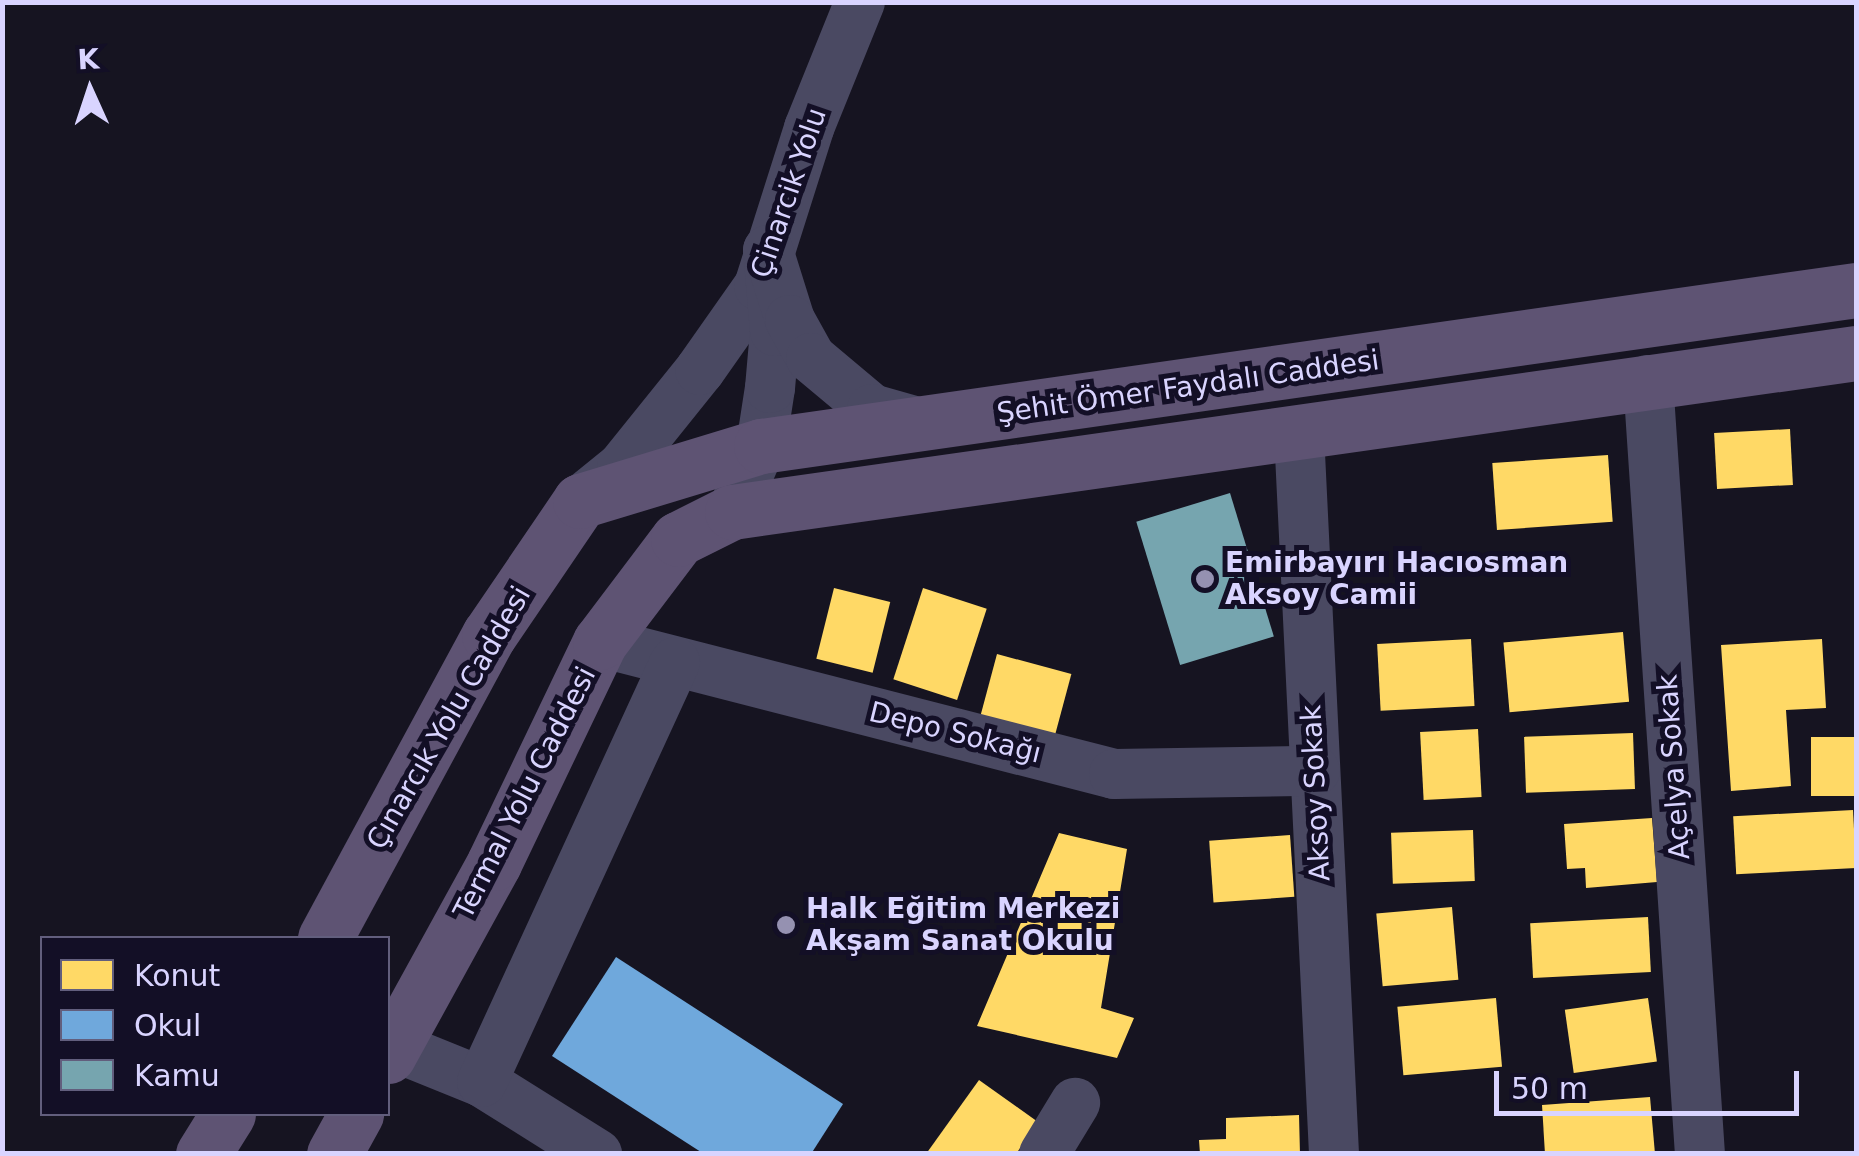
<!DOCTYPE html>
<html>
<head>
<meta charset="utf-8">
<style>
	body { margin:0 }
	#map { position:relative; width:1859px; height:1156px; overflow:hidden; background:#161421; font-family:"DejaVu Sans",sans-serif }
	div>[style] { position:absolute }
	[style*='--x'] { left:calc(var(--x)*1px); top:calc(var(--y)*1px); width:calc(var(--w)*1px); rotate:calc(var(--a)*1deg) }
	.homes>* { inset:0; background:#ffd966; transform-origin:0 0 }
	.schools>* { inset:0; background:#6fa8dc }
	.public>* { inset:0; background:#76a5af; transform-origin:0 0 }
	.minor>* { height:50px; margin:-25px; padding:0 25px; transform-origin:25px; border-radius:25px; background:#4a4962 }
	.major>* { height:55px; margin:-27.5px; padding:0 27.5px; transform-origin:27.5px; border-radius:27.5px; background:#5e5373 }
	.dots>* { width:28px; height:28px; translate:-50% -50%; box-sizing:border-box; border:5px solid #130f26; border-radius:50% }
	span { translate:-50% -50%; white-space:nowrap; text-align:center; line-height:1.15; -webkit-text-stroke:10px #130f26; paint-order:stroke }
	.street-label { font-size:28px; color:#d9d4ff }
	.poi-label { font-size:28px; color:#d9d4ff; font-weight:700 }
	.left { translate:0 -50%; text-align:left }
	.frame { position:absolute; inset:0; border:5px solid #d9d4ff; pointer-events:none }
	.legend { position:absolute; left:40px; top:936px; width:350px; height:180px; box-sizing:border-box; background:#130f26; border:2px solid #625e7d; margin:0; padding:12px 18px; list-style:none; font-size:30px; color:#d9d4ff }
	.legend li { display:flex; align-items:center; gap:20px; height:50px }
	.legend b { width:50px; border:2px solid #625e7d }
	.north { position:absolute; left:40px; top:40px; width:100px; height:100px; -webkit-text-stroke:8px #130f26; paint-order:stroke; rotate:357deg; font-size:28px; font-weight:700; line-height:40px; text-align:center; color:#d9d4ff }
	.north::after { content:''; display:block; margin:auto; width:35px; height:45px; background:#d9d4ff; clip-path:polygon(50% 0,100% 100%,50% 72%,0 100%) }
	.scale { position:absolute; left:1494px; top:1071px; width:305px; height:45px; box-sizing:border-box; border:5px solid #d9d4ff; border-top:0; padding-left:12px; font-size:30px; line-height:35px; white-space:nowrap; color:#d9d4ff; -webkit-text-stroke:8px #130f26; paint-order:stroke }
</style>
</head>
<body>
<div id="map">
	<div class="homes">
		<i style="left:1790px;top:429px;width:56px;height:76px;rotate:87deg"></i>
		<i style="left:1608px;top:455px;width:67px;height:116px;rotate:86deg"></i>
		<i style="left:834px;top:588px;width:58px;height:73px;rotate:14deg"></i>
		<i style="left:923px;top:588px;width:67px;height:96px;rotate:18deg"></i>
		<i style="left:1623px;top:632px;width:70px;height:120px;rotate:85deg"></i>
		<i style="left:1471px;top:639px;width:67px;height:94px;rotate:87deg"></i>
		<i style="clip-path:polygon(1822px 639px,1826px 708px,1786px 710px,1791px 786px,1731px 791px,1721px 645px)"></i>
		<i style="left:997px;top:654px;width:77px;height:67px;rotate:15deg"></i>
		<i style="left:1478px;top:729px;width:68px;height:58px;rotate:87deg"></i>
		<i style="left:1633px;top:733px;width:56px;height:109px;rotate:88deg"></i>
		<i style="left:1811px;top:737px;width:44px;height:59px"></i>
		<i style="left:1853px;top:810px;width:58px;height:120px;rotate:87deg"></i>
		<i style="clip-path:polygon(1652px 818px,1657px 882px,1586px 888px,1585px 868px,1567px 869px,1564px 824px)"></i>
		<i style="left:1473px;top:830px;width:51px;height:82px;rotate:88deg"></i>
		<i style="clip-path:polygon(1059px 833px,1127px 849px,1101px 1008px,1134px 1018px,1117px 1058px,977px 1026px)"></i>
		<i style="left:1290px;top:835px;width:62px;height:81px;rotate:86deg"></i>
		<i style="left:1452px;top:907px;width:73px;height:76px;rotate:85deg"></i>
		<i style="left:1648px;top:917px;width:55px;height:118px;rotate:87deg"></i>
		<i style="left:1496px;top:998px;width:69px;height:99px;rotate:85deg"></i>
		<i style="left:1648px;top:998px;width:64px;height:84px;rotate:82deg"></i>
		<i style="clip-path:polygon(979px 1080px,1038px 1122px,1016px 1154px,926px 1154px)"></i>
		<i style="clip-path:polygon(1650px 1097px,1655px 1154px,1545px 1154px,1542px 1105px)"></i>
		<i style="clip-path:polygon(1299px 1115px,1300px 1154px,1200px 1154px,1199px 1140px,1226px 1139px,1226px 1118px)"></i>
	</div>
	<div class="schools">
		<i style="clip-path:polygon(616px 957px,843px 1104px,811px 1154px,704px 1154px,552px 1056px)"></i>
	</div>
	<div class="public">
		<i style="left:1230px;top:493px;width:150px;height:98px;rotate:73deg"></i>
	</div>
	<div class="minor">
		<i style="--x:1648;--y:380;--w:776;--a:86.16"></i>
		<i style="--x:1299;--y:433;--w:722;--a:87.22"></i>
		<i style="--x:580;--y:501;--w:54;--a:-39"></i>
		<i style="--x:622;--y:467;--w:124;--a:-51.2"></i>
		<i style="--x:700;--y:370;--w:103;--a:-54.9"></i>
		<i style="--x:759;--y:286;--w:166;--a:-72.4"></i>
		<i style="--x:809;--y:128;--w:136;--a:-68"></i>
		<i style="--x:732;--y:512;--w:72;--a:-66.3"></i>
		<i style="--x:761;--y:446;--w:59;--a:-81.2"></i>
		<i style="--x:770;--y:388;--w:57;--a:-85"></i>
		<i style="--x:775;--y:331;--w:81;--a:-94.9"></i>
		<i style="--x:768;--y:250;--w:73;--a:72.6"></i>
		<i style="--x:790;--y:320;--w:43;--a:61.1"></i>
		<i style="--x:811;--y:358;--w:80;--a:39.9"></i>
		<i style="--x:872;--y:409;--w:55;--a:15.8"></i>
		<i style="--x:600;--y:642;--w:531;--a:14.4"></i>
		<i style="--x:1114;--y:774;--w:201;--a:-0.9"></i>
		<i style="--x:393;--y:1046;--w:96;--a:22"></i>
		<i style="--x:482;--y:1082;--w:136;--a:32.1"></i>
		<i style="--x:482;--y:1082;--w:462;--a:-65.3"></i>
		<i style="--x:1044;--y:1154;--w:60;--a:-58.7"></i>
	</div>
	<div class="major">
		<i style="--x:325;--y:938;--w:345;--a:-61.6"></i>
		<i style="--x:489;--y:635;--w:162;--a:-55.8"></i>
		<i style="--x:580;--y:501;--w:189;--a:-16.9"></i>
		<i style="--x:761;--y:446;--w:1106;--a:-8.11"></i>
		<i style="--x:388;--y:1056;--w:220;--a:-61.2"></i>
		<i style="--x:494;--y:863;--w:245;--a:-64.4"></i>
		<i style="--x:600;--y:642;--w:129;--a:-52.9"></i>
		<i style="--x:678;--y:539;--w:60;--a:-26.6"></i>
		<i style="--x:732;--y:512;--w:1135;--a:-8.05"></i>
		<i style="--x:203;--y:1154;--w:47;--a:-58"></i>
		<i style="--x:334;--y:1154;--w:46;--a:-61.2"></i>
	</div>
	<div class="dots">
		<i style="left:1205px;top:579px;background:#9591b1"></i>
		<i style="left:786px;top:925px;background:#9591b1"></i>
	</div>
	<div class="street-label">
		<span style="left:789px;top:193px;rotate:-71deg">Çinarcik Yolu</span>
		<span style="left:1188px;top:387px;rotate:-8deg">Şehit Ömer Faydalı Caddesi</span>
		<span style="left:449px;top:718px;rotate:-60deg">Çınarcık Yolu Caddesi</span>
		<span style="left:955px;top:733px;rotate:14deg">Depo Sokağı</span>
		<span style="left:1674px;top:767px;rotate:-94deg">Açelya Sokak</span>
		<span style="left:525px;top:793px;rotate:-63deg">Termal Yolu Caddesi</span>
		<span style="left:1316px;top:793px;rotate:-93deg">Aksoy Sokak</span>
	</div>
	<div class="poi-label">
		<span class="left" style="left:1225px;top:579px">Emirbayırı Hacıosman<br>Aksoy Camii</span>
		<span class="left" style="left:806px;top:925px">Halk Eğitim Merkezi<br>Akşam Sanat Okulu</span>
	</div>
	<div class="frame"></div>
	<ul class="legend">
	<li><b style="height:28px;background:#ffd966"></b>Konut</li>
	<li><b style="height:28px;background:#6fa8dc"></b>Okul</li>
	<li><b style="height:28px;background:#76a5af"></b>Kamu</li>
	</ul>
	<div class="north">K</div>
	<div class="scale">50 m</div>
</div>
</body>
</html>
